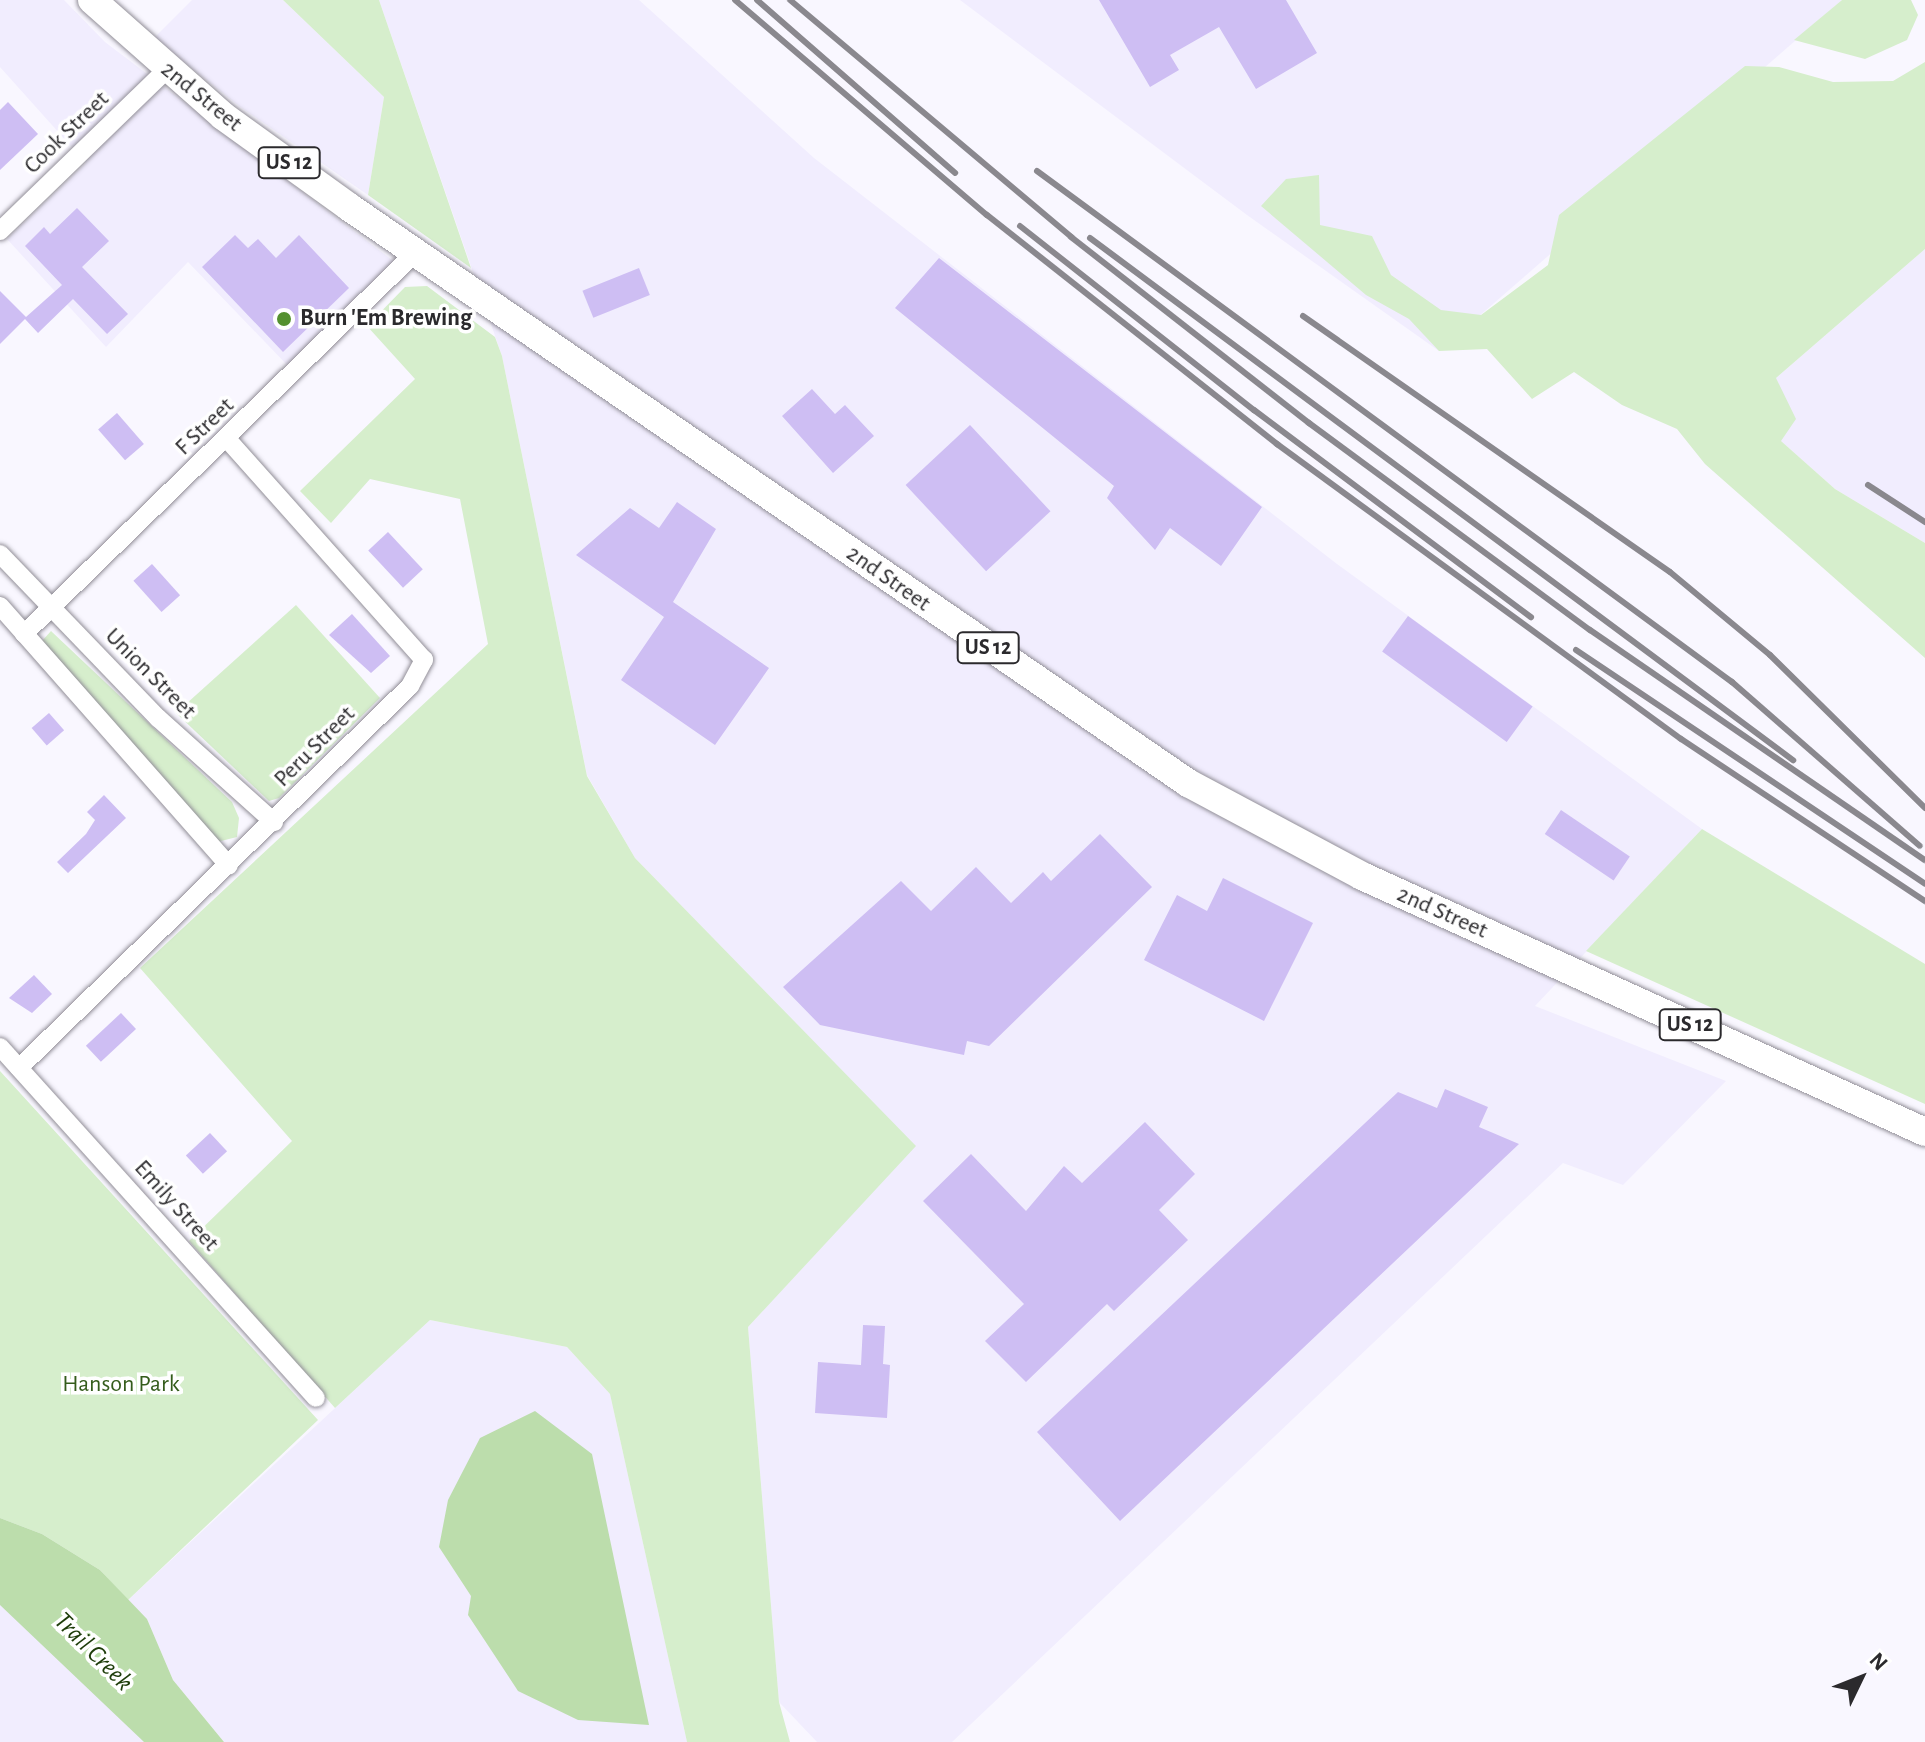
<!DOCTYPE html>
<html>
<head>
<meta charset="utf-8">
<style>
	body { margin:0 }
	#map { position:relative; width:1925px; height:1742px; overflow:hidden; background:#f9f7ff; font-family:"Alegreya Sans",sans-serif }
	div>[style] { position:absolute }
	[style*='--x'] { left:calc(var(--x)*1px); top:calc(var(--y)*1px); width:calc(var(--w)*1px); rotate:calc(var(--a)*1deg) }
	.built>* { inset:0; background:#f1edfe }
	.green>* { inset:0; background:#d6eecc }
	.water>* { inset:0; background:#bcddac }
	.building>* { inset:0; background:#cebef3; transform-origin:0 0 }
	.roads { filter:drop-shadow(0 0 2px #928f98) drop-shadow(0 0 2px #928f98) }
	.minor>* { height:18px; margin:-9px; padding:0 9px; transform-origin:9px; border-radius:9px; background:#fff }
	.primary>* { height:28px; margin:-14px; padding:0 14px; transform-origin:14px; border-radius:14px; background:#fff }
	.rail>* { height:6px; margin:-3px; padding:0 3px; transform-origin:3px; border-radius:3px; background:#8a888e }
	.dots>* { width:22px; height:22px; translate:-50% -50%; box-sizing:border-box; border:4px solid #fff; border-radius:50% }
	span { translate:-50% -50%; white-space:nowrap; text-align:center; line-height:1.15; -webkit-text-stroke:7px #fff; paint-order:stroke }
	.shield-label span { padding:2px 6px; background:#fff; border:2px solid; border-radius:6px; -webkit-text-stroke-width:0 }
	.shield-label { font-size:22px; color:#2b2a2d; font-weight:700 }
	.street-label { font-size:24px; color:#2b2a2d }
	.poi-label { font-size:24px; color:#2b2a2d; font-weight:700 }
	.left { translate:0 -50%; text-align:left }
	.park-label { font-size:24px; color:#345c1b }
	.water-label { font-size:26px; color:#1d3c09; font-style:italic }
	.north { position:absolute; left:1821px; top:1638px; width:80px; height:80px; -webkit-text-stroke:6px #fff; paint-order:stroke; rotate:47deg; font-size:22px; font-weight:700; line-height:32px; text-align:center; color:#2b2a2d }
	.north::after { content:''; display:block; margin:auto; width:28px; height:36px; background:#2b2a2d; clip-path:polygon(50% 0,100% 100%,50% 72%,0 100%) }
</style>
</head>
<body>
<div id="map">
	<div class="built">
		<i style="clip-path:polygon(0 0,64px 0,105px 42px,396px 263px,290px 368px,188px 262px,106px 347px,7px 239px,86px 163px,0 67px)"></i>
		<i style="clip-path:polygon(192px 0,283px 0,384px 97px,368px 195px,239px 106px,154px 38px)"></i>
		<i style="clip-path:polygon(379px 0,639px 0,814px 158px,1337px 564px,1702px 829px,1535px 1006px,1726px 1081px,1623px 1185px,1563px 1163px,952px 1742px,817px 1742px,779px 1702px,748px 1327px,915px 1146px,635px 858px,587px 775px,502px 356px)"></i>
		<i style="clip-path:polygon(960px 0,1842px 0,1439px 351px,1247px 215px)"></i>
		<i style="clip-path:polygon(1925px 249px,1925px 543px,1835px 489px,1781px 441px,1776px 378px)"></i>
		<i style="clip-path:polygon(430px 1320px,567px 1347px,610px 1394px,687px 1742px,224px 1742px,173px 1680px,147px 1619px,128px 1600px)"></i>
		<i style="clip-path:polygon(0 1605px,97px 1694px,144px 1742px,0 1742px)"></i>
	</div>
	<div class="green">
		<i style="clip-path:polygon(283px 0,379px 0,471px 268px,368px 195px,384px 97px)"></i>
		<i style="clip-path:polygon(1842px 0,1911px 0,1918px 15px,1907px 40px,1865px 59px,1794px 40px)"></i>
		<i style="clip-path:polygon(1925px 62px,1925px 249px,1776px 378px,1796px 419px,1781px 441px,1835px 489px,1925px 543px,1925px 658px,1705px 464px,1677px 429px,1622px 405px,1574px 372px,1532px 399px,1487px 349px,1439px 351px,1409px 319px,1366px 295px,1261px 206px,1286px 179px,1319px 175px,1320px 225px,1372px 236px,1391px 275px,1441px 310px,1481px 315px,1548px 265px,1559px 215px,1745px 66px,1779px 67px,1833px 82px,1893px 81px)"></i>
		<i style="clip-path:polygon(427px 286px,495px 337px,502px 356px,587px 776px,635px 858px,916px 1146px,748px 1327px,779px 1702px,790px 1742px,687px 1742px,610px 1394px,567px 1347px,430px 1320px,335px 1408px,189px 1241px,292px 1141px,140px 968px,488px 644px,460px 499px,370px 479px,331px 523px,300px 491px,415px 379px,367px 326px,405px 287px)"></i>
		<i style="clip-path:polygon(296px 605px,380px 698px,279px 798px,269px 801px,176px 713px)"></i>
		<i style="clip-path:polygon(51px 631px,232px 802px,239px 818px,237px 837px,217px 842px,42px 641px)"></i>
		<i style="clip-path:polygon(1702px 829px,1925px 964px,1925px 1104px,1586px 951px)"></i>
		<i style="clip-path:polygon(0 1071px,318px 1420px,128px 1600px,100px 1570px,42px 1534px,0 1518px)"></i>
	</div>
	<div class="water">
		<i style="clip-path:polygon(535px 1411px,592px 1454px,649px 1725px,578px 1720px,518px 1691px,468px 1615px,471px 1596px,439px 1547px,448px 1500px,480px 1438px)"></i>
		<i style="clip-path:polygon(0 1518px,42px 1534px,100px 1570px,147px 1619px,173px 1680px,224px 1742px,144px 1742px,0 1605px)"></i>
	</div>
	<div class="building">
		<i style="clip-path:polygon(1099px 0,1286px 0,1317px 53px,1256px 89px,1219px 27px,1170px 55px,1179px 70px,1150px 87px)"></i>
		<i style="clip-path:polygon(8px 102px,38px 134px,0 170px,0 110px)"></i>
		<i style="clip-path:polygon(77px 208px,109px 241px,82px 267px,128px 314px,107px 334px,73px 299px,38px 333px,25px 319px,0 344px,0 291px,26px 317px,62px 285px,25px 246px,44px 227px,50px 234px)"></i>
		<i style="clip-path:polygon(235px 235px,248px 248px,258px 239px,276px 258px,299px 235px,349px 288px,283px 352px,202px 267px)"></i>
		<i style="clip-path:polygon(939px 258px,1262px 507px,1221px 566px,1170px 528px,1155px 550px,1107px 498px,1114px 486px,895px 308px)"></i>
		<i style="left:639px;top:268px;width:29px;height:61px;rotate:68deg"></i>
		<i style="clip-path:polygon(812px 389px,835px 414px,845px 405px,874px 436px,833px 473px,782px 416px)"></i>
		<i style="left:117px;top:413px;width:41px;height:25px;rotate:49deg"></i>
		<i style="left:970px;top:425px;width:118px;height:88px;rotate:47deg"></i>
		<i style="clip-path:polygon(677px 502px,716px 529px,673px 602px,769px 668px,715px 745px,621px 680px,664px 617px,576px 555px,630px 508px,659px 528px)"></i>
		<i style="left:388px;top:532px;width:51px;height:27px;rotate:47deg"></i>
		<i style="left:152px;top:564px;width:42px;height:25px;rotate:48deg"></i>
		<i style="clip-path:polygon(352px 614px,390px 656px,371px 673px,329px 635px)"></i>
		<i style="left:1408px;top:616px;width:154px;height:44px;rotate:36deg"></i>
		<i style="left:49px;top:713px;width:23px;height:23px;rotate:49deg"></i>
		<i style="clip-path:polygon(104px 795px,126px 818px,68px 873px,57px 862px,86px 834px,95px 820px,87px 812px)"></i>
		<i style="left:1561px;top:810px;width:83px;height:29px;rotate:34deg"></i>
		<i style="clip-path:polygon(1100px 834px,1152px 887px,989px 1046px,967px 1041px,964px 1055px,820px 1025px,783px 987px,901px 881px,931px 911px,976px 867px,1011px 903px,1043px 872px,1051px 881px)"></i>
		<i style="clip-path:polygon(1223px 878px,1313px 923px,1264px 1021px,1144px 960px,1177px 895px,1207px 911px)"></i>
		<i style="clip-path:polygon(34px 975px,52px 994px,32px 1013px,9px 998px)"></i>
		<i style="left:121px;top:1013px;width:22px;height:48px;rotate:47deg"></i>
		<i style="clip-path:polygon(1445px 1089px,1488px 1107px,1479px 1127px,1519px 1144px,1120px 1521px,1037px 1432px,1398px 1092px,1437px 1108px)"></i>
		<i style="clip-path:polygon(1145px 1122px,1195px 1174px,1159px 1210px,1188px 1240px,1114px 1311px,1107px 1304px,1026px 1382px,985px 1341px,1024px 1304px,923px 1201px,971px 1154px,1026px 1211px,1064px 1166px,1082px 1183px)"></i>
		<i style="left:210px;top:1133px;width:25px;height:33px;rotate:47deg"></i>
		<i style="clip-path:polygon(863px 1325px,885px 1326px,883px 1364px,890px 1365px,887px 1418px,815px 1413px,818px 1362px,861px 1365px)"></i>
	</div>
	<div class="roads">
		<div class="minor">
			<i style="--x:0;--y:231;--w:231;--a:-44.1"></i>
			<i style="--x:0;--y:554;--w:228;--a:46.1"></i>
			<i style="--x:158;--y:718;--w:156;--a:41.9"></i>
			<i style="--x:0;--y:606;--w:346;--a:48.6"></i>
			<i style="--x:24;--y:634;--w:546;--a:-44.26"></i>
			<i style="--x:0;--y:1047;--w:472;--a:48"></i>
			<i style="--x:19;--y:1068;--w:547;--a:-44.33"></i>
			<i style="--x:410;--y:686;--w:30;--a:-62"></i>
			<i style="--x:424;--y:660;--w:296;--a:-131.7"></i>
		</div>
		<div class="primary">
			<i style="--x:92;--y:0;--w:175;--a:41.5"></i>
			<i style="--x:223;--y:116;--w:155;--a:35.8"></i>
			<i style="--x:349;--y:207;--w:1018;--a:34.47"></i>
			<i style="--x:1188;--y:783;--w:197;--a:28.1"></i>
			<i style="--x:1362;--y:876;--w:618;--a:24.45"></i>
		</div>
	</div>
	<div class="rail">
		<i style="--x:735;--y:0;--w:331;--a:40.5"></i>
		<i style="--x:987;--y:215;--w:370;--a:38.3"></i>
		<i style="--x:1277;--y:444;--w:500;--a:36.14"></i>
		<i style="--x:1681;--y:739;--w:293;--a:33.6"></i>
		<i style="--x:757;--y:0;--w:263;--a:41.1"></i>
		<i style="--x:790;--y:0;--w:368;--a:40.1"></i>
		<i style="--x:1071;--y:237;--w:302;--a:38"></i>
		<i style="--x:1309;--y:423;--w:349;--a:36.4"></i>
		<i style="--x:1590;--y:630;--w:406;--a:34.5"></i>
		<i style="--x:1037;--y:171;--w:863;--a:36.33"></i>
		<i style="--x:1732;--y:682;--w:249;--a:41.1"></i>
		<i style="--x:1020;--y:226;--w:298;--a:38.2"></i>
		<i style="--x:1254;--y:410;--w:346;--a:36.8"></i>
		<i style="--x:1090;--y:238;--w:876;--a:36.6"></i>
		<i style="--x:1303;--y:316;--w:447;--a:34.9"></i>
		<i style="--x:1670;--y:572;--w:130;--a:39.7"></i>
		<i style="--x:1770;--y:655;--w:218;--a:44.6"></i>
		<i style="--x:1868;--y:485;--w:68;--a:33"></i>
		<i style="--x:1576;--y:650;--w:420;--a:33.8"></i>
	</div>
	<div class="dots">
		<i style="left:284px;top:319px;background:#54902f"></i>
	</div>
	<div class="shield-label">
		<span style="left:289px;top:163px">US 12</span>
		<span style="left:988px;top:648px">US 12</span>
		<span style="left:1690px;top:1025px">US 12</span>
	</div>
	<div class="street-label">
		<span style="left:201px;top:97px;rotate:39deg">2nd Street</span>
		<span style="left:67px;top:133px;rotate:-44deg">Cook Street</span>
		<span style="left:205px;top:427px;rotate:-44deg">F Street</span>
		<span style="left:888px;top:579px;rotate:35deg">2nd Street</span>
		<span style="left:150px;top:674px;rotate:45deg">Union Street</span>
		<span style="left:315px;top:747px;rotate:-45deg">Peru Street</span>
		<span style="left:1442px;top:913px;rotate:24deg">2nd Street</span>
		<span style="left:176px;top:1206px;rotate:48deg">Emily Street</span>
	</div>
	<div class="poi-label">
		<span class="left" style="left:300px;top:319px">Burn 'Em Brewing</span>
	</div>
	<div class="park-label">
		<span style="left:121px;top:1385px">Hanson Park</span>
	</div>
	<div class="water-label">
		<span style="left:93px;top:1652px;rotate:45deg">Trail Creek</span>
	</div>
	<div class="north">N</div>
</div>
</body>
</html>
